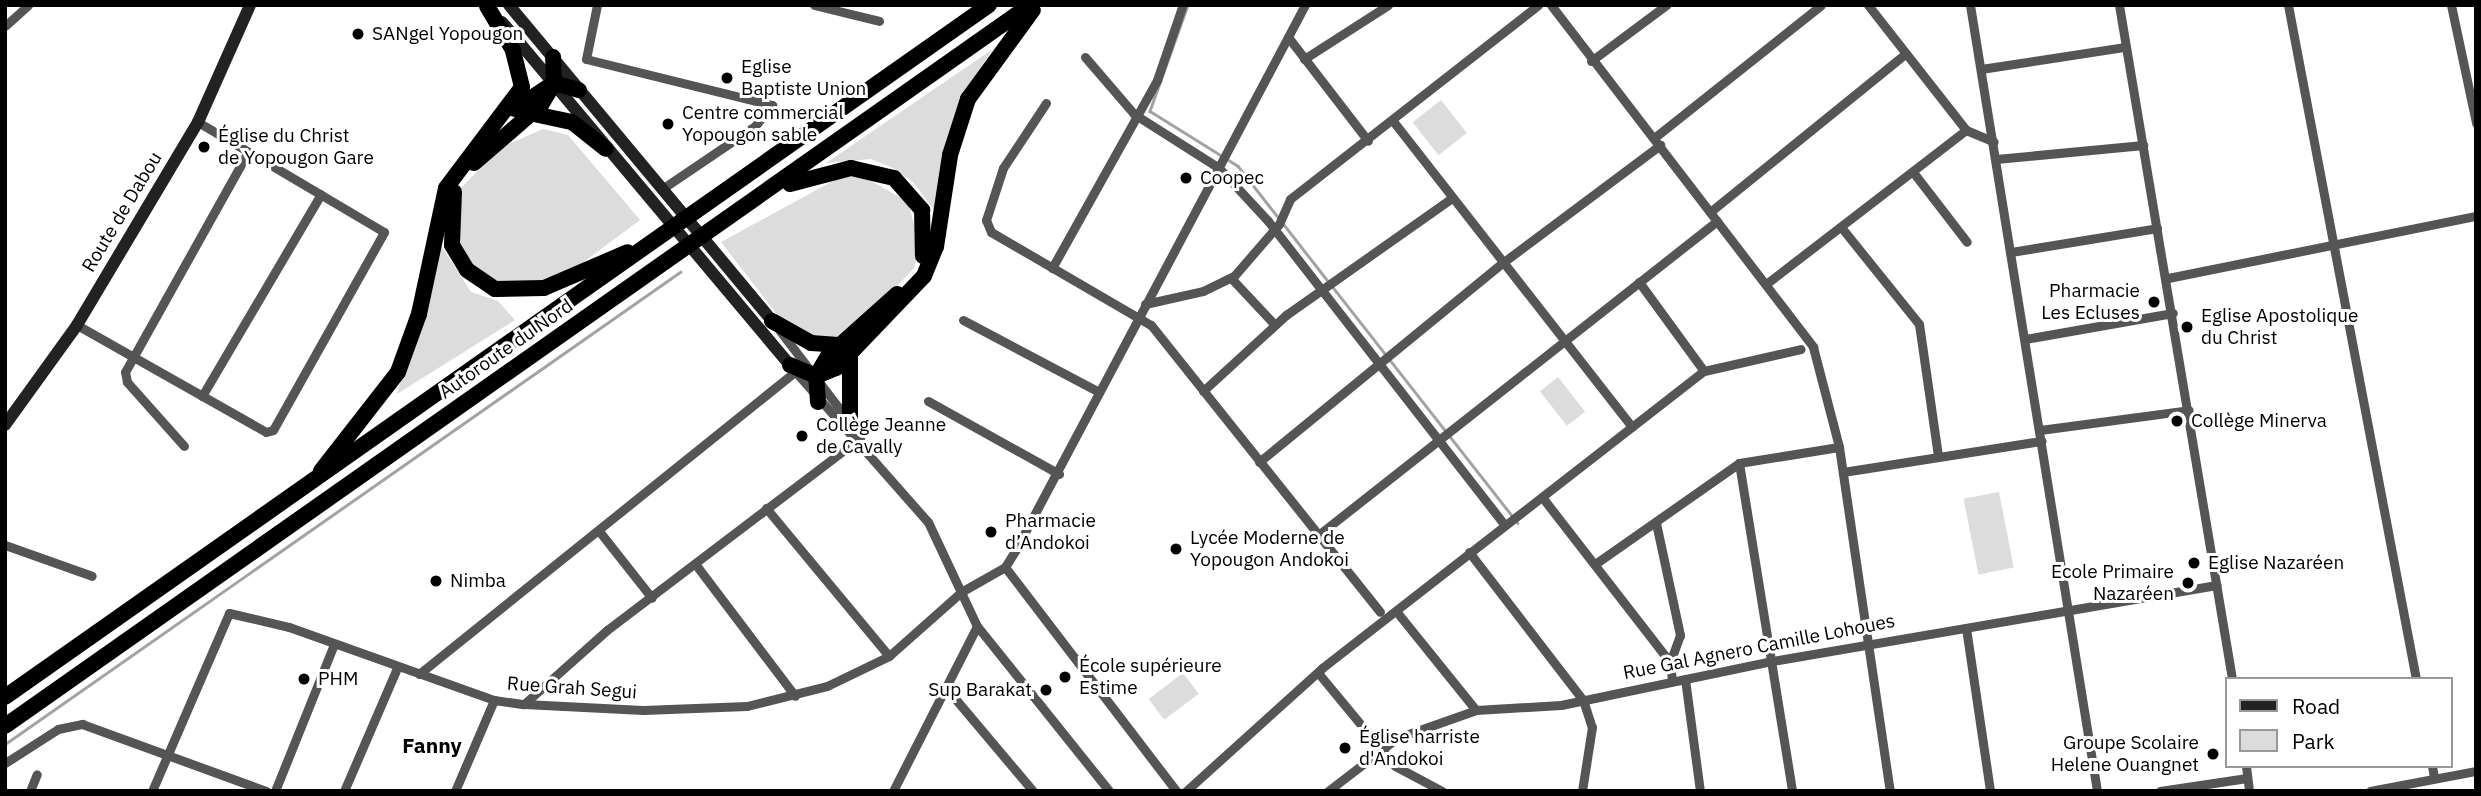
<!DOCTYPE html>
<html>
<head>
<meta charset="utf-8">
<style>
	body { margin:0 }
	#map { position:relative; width:2481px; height:796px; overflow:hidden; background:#fff; font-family:"IBM Plex Sans",sans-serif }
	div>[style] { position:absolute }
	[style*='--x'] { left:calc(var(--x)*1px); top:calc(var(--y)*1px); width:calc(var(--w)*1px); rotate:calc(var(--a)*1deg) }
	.green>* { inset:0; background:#dcdcdc; transform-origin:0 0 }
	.stream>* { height:2.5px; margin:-1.25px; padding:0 1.25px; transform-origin:1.25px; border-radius:1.25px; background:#a3a3a3 }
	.street>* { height:9px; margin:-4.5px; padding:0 4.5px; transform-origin:4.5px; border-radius:4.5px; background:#555 }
	.secondary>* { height:12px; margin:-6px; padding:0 6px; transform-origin:6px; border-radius:6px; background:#222 }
	.highway>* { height:16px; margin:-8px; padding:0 8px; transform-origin:8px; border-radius:8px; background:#000 }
	.dots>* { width:19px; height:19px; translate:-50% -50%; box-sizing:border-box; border:4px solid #fff; border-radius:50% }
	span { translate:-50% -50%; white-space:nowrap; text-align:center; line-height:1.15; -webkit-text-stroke:6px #fff; paint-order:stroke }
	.poi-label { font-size:19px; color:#000 }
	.left { translate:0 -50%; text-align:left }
	.right { translate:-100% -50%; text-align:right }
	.street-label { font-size:19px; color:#000 }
	.neighbourhood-label { font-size:21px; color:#000; font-weight:700 }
	.frame { position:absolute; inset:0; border:7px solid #000; pointer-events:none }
	.legend { position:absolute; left:2225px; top:677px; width:228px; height:91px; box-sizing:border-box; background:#fff; border:2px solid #999; margin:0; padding:9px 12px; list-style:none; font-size:21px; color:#000 }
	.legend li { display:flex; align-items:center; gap:14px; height:35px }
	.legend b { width:35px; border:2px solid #999 }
</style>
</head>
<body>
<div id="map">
	<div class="green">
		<i style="clip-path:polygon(993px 49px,961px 97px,946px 140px,935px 211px,913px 182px,893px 168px,871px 159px,826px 163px)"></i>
		<i style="left:1441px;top:100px;width:42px;height:36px;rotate:52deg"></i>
		<i style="clip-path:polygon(543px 129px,568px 135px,640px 220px,569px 273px,542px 284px,495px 285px,459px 254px,460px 189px,500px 148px)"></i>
		<i style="clip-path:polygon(842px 176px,866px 178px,908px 202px,920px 246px,914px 268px,875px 309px,833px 340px,813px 338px,779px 317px,721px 242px)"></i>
		<i style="clip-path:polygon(438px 241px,471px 292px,498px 301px,515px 320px,397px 394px)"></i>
		<i style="left:1558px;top:377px;width:44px;height:23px;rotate:52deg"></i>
		<i style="left:1999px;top:492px;width:77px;height:36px;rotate:79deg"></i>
		<i style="left:1183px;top:673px;width:26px;height:43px;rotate:53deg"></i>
	</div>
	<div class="stream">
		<i style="--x:1188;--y:5;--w:113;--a:109.7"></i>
		<i style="--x:1150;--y:111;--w:104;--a:32"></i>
		<i style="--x:1238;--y:166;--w:65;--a:51.9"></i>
		<i style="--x:1282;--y:222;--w:75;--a:52.1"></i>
		<i style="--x:1332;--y:286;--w:301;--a:51.9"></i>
		<i style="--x:5;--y:744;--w:824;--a:-34.96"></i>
	</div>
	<div class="street">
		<i style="--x:597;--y:5;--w:55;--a:101.5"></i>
		<i style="--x:586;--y:59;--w:192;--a:13.9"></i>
		<i style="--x:772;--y:105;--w:27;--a:129"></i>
		<i style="--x:755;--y:126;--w:112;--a:145.9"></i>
		<i style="--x:814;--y:5;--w:67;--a:13.8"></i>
		<i style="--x:1551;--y:5;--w:431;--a:52.5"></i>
		<i style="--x:1813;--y:347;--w:103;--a:75.4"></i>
		<i style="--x:1839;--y:447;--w:348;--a:81.6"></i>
		<i style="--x:1868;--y:5;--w:159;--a:51.9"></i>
		<i style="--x:1966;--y:130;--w:30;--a:23"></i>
		<i style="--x:1970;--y:5;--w:796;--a:80.82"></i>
		<i style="--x:2119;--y:5;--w:683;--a:80.48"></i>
		<i style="--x:2288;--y:5;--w:686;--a:79.25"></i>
		<i style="--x:2451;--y:5;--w:121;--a:78"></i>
		<i style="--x:5;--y:26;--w:31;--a:-42"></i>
		<i style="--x:1288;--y:37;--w:131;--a:52.4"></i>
		<i style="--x:1085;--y:57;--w:75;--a:49.3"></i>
		<i style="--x:1134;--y:114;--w:101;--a:32.4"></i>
		<i style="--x:1219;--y:168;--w:72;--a:47.2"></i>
		<i style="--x:1268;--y:221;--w:384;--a:52.1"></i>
		<i style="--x:1304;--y:59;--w:100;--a:-32.7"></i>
		<i style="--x:1591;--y:61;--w:94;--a:-36.7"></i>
		<i style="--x:1981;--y:69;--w:146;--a:-8.7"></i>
		<i style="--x:1046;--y:103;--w:78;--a:123.5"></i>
		<i style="--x:1003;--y:168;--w:55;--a:108.1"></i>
		<i style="--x:986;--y:220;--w:13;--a:67"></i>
		<i style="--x:991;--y:232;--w:185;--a:30.2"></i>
		<i style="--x:1151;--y:325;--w:367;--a:51.4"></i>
		<i style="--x:1393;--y:121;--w:388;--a:52"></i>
		<i style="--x:1654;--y:138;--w:213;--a:-38.5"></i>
		<i style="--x:1996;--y:159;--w:148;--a:-5.4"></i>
		<i style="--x:1913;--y:172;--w:88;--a:52.4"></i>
		<i style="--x:1710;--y:212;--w:251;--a:-39"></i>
		<i style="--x:1841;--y:227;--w:124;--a:51.2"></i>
		<i style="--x:1919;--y:324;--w:133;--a:81.8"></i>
		<i style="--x:2011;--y:252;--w:148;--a:-9.3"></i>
		<i style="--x:1052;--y:268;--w:215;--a:-60.8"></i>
		<i style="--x:1157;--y:80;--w:77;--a:-71.1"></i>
		<i style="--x:1231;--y:278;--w:64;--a:46.9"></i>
		<i style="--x:2168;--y:278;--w:314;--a:-11.4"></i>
		<i style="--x:1639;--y:282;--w:110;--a:53.9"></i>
		<i style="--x:1766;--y:284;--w:252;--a:-37.6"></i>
		<i style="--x:1145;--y:304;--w:59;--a:-12.6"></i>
		<i style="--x:1203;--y:291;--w:34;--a:-26"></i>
		<i style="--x:1234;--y:276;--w:69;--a:-49.1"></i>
		<i style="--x:1279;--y:224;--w:27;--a:-66"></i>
		<i style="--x:1290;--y:199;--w:315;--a:-38"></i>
		<i style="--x:963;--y:320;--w:154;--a:27.9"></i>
		<i style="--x:77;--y:325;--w:217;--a:29.5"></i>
		<i style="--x:266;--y:432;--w:7;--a:-16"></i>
		<i style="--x:273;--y:430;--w:227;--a:-60.7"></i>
		<i style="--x:384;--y:232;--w:216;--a:-149.4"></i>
		<i style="--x:780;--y:331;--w:112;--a:52.6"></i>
		<i style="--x:2025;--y:339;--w:150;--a:-10"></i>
		<i style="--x:793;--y:369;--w:204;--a:48.6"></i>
		<i style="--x:928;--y:522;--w:115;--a:64.8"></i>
		<i style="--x:977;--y:626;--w:211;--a:51.3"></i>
		<i style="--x:1203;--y:391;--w:113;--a:-42.5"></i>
		<i style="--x:1286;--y:315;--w:203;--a:-35.2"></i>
		<i style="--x:202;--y:396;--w:234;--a:-59.5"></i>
		<i style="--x:928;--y:401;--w:150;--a:29.1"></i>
		<i style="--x:2040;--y:430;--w:150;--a:-7.6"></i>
		<i style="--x:184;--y:446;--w:86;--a:-131.7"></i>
		<i style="--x:127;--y:382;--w:10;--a:-101"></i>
		<i style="--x:125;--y:372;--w:252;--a:-60.8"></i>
		<i style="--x:1259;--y:462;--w:313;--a:-39.3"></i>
		<i style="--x:1501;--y:264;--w:199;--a:-36.8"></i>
		<i style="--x:1739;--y:463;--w:332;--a:80.8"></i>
		<i style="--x:1843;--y:472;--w:201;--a:-8.9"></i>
		<i style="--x:1542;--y:497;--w:209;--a:52.2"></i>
		<i style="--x:1670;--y:662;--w:19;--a:84"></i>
		<i style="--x:766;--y:508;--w:192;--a:50.3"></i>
		<i style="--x:1656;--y:523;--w:115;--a:77.9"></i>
		<i style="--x:1680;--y:635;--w:29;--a:110"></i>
		<i style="--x:599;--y:531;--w:85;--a:51.7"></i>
		<i style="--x:1317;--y:536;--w:509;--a:-38.22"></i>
		<i style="--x:5;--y:545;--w:92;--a:19.6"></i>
		<i style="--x:1469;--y:552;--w:187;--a:52.4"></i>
		<i style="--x:1583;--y:700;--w:28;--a:72"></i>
		<i style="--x:1592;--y:727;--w:65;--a:98.9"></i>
		<i style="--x:1595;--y:564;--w:176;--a:-35"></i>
		<i style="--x:1739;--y:463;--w:101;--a:-9.1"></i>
		<i style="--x:696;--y:565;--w:164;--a:52.9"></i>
		<i style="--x:1005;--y:567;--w:282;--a:52.6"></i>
		<i style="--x:1396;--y:611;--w:127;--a:51.1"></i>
		<i style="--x:1966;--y:628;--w:165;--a:81.6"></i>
		<i style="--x:419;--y:674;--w:482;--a:-38.8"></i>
		<i style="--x:1319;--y:674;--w:119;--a:50.4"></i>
		<i style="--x:1395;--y:766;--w:53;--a:28"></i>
		<i style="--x:1685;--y:679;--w:113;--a:82.4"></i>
		<i style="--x:947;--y:689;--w:133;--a:49.9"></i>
		<i style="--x:524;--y:704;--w:111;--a:-41.7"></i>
		<i style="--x:607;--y:630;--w:318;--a:-37.2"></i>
		<i style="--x:5;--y:763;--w:63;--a:-32.7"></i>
		<i style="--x:58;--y:729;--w:25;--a:-12"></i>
		<i style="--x:82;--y:724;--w:196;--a:20"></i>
		<i style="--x:2246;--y:766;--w:25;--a:83"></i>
		<i style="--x:2432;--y:766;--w:11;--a:80"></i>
		<i style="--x:30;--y:791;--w:18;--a:-68"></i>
		<i style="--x:152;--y:791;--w:194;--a:-66.6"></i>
		<i style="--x:229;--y:613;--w:62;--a:13.1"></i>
		<i style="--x:289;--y:627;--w:218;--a:19.6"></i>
		<i style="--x:494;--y:700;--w:30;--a:8"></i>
		<i style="--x:524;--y:704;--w:119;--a:2.9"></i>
		<i style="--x:643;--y:710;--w:104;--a:-2.2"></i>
		<i style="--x:747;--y:706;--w:82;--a:-14"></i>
		<i style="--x:827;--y:686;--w:69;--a:-25.8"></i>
		<i style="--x:889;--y:656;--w:96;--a:-41.6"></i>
		<i style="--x:961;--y:592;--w:51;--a:-29.6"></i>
		<i style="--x:1005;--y:567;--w:19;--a:-58"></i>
		<i style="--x:1015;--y:551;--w:618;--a:-62.03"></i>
		<i style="--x:275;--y:791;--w:158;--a:-68.1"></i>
		<i style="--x:344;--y:791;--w:134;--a:-66.7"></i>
		<i style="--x:455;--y:791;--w:99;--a:-66.8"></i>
		<i style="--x:893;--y:791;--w:185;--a:-63"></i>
		<i style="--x:1186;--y:791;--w:183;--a:-42.1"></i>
		<i style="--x:1322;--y:668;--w:484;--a:-37.9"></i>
		<i style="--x:1704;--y:371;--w:99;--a:-12.8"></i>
		<i style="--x:1328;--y:791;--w:87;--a:-37.5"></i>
		<i style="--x:1397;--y:738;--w:84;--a:-19.5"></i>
		<i style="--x:1476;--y:710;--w:85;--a:-3.4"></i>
		<i style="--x:1561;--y:705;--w:216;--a:-11.8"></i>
		<i style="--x:1772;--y:661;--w:451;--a:-9.7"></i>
		<i style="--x:2160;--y:791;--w:88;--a:-8.5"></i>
		<i style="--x:2370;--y:791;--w:108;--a:-10.7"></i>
	</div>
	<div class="secondary">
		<i style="--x:509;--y:5;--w:411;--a:50.2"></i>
		<i style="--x:502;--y:22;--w:448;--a:50"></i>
		<i style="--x:5;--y:425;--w:123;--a:-54.2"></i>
		<i style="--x:77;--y:325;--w:236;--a:-59.2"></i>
		<i style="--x:198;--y:122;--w:128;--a:-66"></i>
	</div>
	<div class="highway">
		<i style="--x:515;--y:109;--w:47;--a:-33.7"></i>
		<i style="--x:554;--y:83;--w:26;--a:16"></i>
		<i style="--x:534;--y:114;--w:39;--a:12"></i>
		<i style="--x:572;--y:122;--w:43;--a:38.5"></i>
		<i style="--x:474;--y:163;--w:89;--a:-40.9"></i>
		<i style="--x:541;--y:105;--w:26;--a:-59"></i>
		<i style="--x:554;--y:83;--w:26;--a:-92"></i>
		<i style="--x:790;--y:184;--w:63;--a:-14.7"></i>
		<i style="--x:851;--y:168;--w:44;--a:13.1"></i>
		<i style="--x:894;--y:178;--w:43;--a:48.8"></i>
		<i style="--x:922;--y:210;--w:46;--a:88.8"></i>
		<i style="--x:454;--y:192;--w:53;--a:92.2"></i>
		<i style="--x:452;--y:245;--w:29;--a:59"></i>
		<i style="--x:467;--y:270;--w:34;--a:34"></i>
		<i style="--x:495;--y:289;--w:49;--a:-1.2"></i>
		<i style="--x:544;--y:288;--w:91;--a:-23.2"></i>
		<i style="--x:772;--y:321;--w:45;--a:29.4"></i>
		<i style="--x:811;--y:343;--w:27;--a:4"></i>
		<i style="--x:790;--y:365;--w:28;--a:23"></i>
		<i style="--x:816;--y:376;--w:22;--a:-22"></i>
		<i style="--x:836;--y:368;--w:127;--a:-46.3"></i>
		<i style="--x:924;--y:276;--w:31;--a:-68"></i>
		<i style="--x:936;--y:247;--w:93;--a:-81.3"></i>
		<i style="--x:950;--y:155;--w:59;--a:-72.2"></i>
		<i style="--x:968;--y:99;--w:110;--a:-53.9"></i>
		<i style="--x:818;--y:402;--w:26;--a:-94"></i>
		<i style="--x:816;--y:376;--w:23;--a:-59"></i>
		<i style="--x:828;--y:356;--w:93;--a:-41.9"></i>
		<i style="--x:850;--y:423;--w:65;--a:-90"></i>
		<i style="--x:321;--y:471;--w:125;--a:-52.1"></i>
		<i style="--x:398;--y:372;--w:62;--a:-70.1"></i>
		<i style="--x:419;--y:314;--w:129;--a:-77.9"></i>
		<i style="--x:446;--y:188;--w:126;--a:-53"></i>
		<i style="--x:522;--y:87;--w:38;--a:-104"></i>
		<i style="--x:513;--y:50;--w:51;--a:-120.6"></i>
		<i style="--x:5;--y:697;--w:1203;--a:-35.12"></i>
		<i style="--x:5;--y:726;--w:1253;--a:-35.12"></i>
	</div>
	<div class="dots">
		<i style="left:358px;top:34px;background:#000"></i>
		<i style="left:727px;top:78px;background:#000"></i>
		<i style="left:668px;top:124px;background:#000"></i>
		<i style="left:204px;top:147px;background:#000"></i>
		<i style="left:1186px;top:178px;background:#000"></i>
		<i style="left:2154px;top:302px;background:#000"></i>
		<i style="left:2187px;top:327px;background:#000"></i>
		<i style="left:2177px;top:421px;background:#000"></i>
		<i style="left:802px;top:436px;background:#000"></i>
		<i style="left:991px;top:532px;background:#000"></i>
		<i style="left:1176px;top:549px;background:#000"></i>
		<i style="left:2194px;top:563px;background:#000"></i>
		<i style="left:436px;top:581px;background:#000"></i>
		<i style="left:2188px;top:583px;background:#000"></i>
		<i style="left:1065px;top:677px;background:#000"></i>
		<i style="left:304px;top:679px;background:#000"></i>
		<i style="left:1046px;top:690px;background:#000"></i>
		<i style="left:1345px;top:748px;background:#000"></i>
		<i style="left:2213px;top:754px;background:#000"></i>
	</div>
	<div class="poi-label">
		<span class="left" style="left:372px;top:34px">SANgel Yopougon</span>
		<span class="left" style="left:741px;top:78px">Eglise<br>Baptiste Union</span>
		<span class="left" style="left:682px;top:124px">Centre commercial<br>Yopougon sable</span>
		<span class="left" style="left:218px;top:147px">Église du Christ<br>de Yopougon Gare</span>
		<span class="left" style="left:1200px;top:178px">Coopec</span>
		<span class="right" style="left:2140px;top:302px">Pharmacie<br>Les Ecluses</span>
		<span class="left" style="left:2201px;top:327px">Eglise Apostolique<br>du Christ</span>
		<span class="left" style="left:2191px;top:421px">Collège Minerva</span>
		<span class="left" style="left:816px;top:436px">Collège Jeanne<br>de Cavally</span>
		<span class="left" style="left:1005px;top:532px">Pharmacie<br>d’Andokoi</span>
		<span class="left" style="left:1190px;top:549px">Lycée Moderne de<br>Yopougon Andokoi</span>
		<span class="left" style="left:2208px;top:563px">Eglise Nazaréen</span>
		<span class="right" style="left:2174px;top:583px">Ecole Primaire<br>Nazaréen</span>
		<span class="left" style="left:450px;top:581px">Nimba</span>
		<span class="left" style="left:1079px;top:677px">École supérieure<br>Estime</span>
		<span class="left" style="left:318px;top:679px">PHM</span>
		<span class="right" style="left:1032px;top:690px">Sup Barakat</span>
		<span class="left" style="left:1359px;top:748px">Église harriste<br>d'Andokoi</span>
		<span class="right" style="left:2199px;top:754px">Groupe Scolaire<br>Helene Ouangnet</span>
	</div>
	<div class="street-label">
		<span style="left:122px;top:212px;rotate:-59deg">Route de Dabou</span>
		<span style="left:506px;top:349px;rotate:-35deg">Autoroute du Nord</span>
		<span style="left:1759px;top:647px;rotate:-11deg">Rue Gal Agnero Camille Lohoues</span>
		<span style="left:572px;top:688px;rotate:4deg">Rue Grah Segui</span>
	</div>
	<div class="neighbourhood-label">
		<span style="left:432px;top:745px">Fanny</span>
	</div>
	<div class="frame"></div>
	<ul class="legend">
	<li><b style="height:9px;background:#222"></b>Road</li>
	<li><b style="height:19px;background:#dcdcdc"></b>Park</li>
	</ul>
</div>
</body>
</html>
